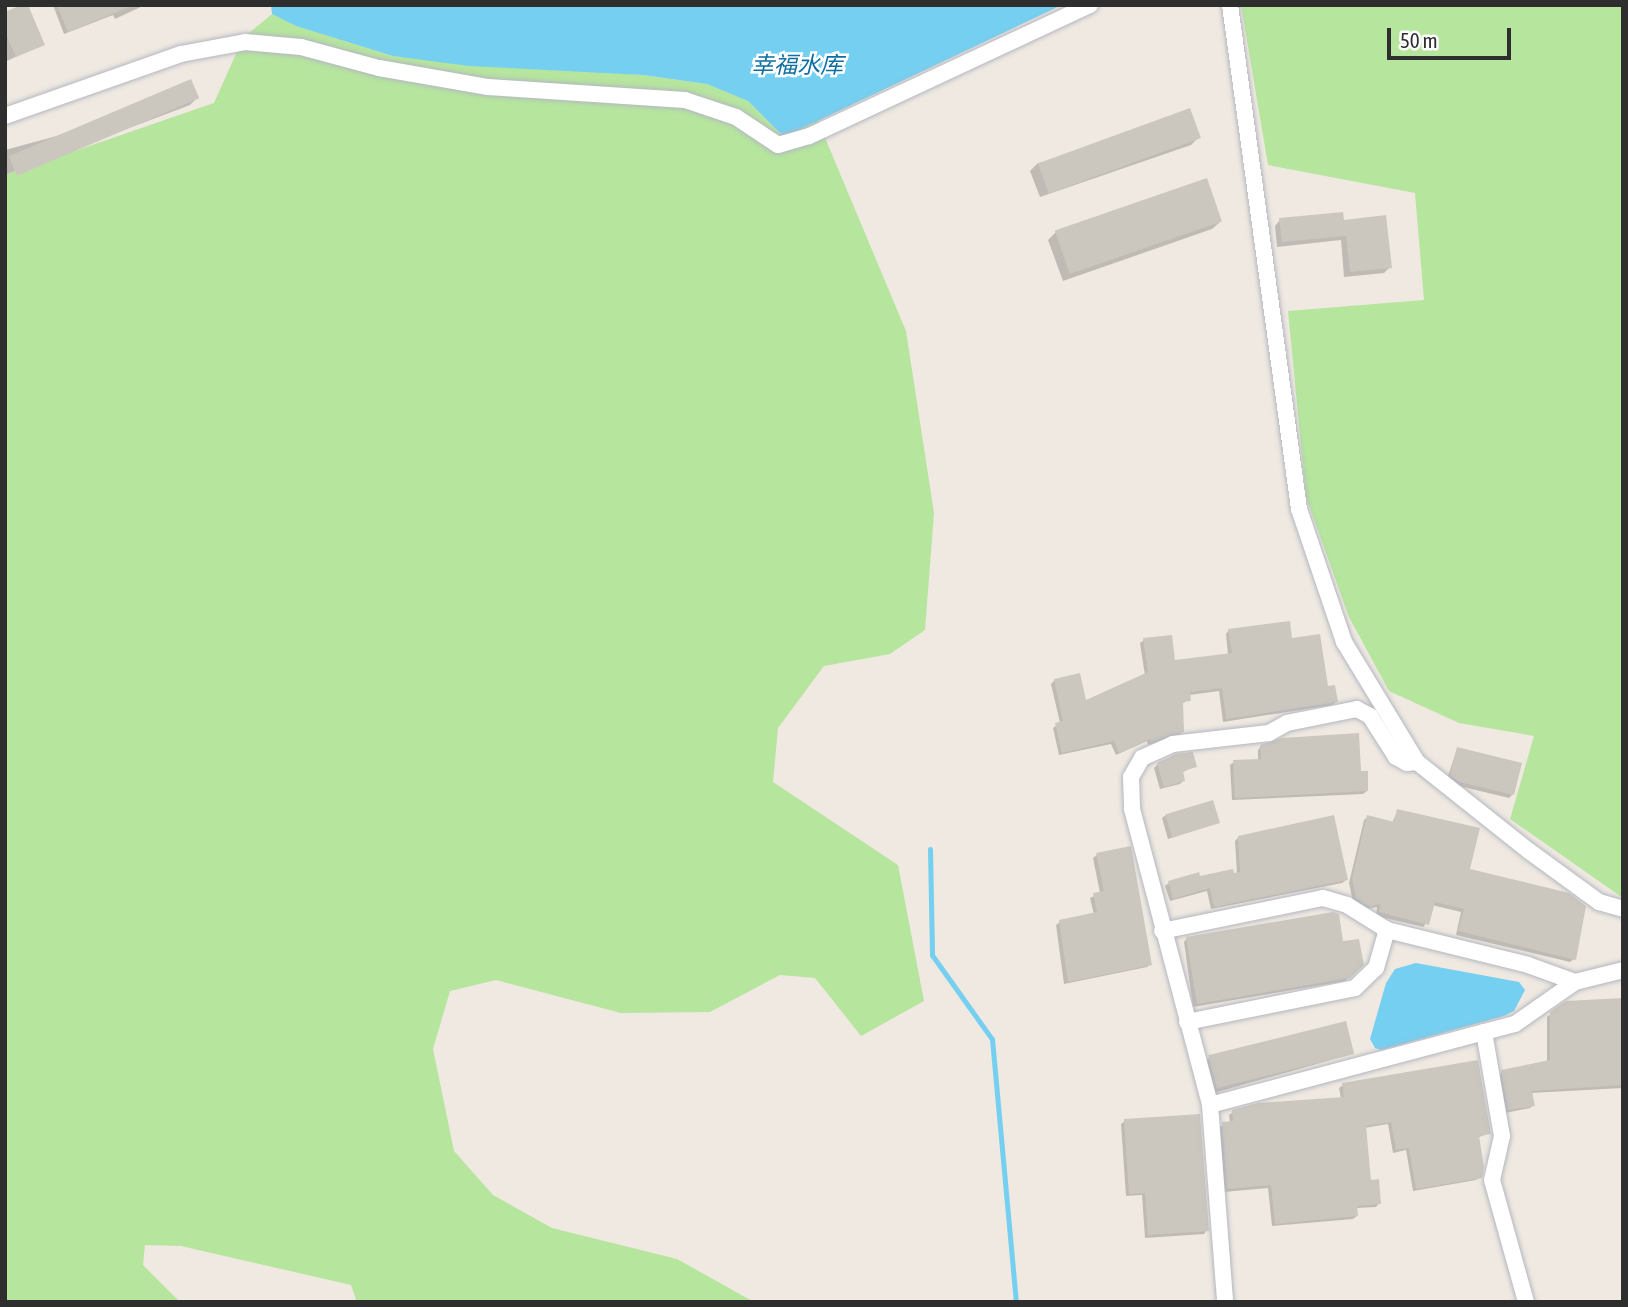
<!DOCTYPE html>
<html>
<head>
<meta charset="utf-8">
<style>
	body { margin:0 }
	#map { position:relative; width:1628px; height:1307px; overflow:hidden; background:#efe9e1; font-family:"Asap Condensed","Noto Sans SC",sans-serif }
	div>[style] { position:absolute }
	[style*='--x'] { left:calc(var(--x)*1px); top:calc(var(--y)*1px); width:calc(var(--w)*1px); rotate:calc(var(--a)*1deg) }
	.green>* { inset:0; background:#b6e59e }
	.water>* { inset:0; background:#75cff0 }
	.shadow>* { inset:0; background:#0003 }
	.stream>* { height:5px; margin:-2.5px; padding:0 2.5px; transform-origin:2.5px; border-radius:2.5px; background:#75cff0 }
	.building>* { inset:0; background:#cbc7bf; transform-origin:0 0 }
	.roads { filter:drop-shadow(0 0 2px #b4b7c1) drop-shadow(0 0 2px #b4b7c1) }
	.minor>* { height:16px; margin:-8px; padding:0 8px; transform-origin:8px; border-radius:8px; background:#fff }
	span { translate:-50% -50%; white-space:nowrap; text-align:center; line-height:1.15; -webkit-text-stroke:5px #fff; paint-order:stroke }
	.water-label { font-size:23px; color:#0d6fa3; font-style:italic }
	.frame { position:absolute; inset:0; border:7px solid #2e2e2e; pointer-events:none }
	.scale { position:absolute; left:1387px; top:28px; width:124px; height:32px; box-sizing:border-box; border:4px solid #2e2e2e; border-top:0; padding-left:9px; font-size:21px; line-height:24px; white-space:nowrap; color:#2e2e2e; -webkit-text-stroke:5px #fff; paint-order:stroke }
</style>
</head>
<body>
<div id="map">
	<div class="green">
		<i style="clip-path:polygon(1241px 5px,1623px 5px,1623px 898px,1510px 819px,1534px 736px,1459px 723px,1389px 691px,1349px 617px,1306px 497px,1288px 311px,1424px 300px,1415px 193px,1268px 165px)"></i>
		<i style="clip-path:polygon(272px 14px,297px 26px,393px 56px,643px 75px,707px 84px,748px 101px,784px 137px,818px 121px,906px 331px,934px 513px,925px 630px,890px 654px,824px 666px,778px 728px,773px 782px,898px 865px,924px 1001px,861px 1036px,815px 978px,780px 975px,710px 1012px,621px 1013px,496px 980px,450px 991px,433px 1049px,454px 1151px,493px 1195px,552px 1228px,677px 1259px,754px 1302px,357px 1302px,351px 1285px,181px 1246px,145px 1245px,143px 1265px,180px 1302px,5px 1302px,5px 175px,214px 103px,243px 38px)"></i>
	</div>
	<div class="water">
		<i style="clip-path:polygon(271px 5px,1062px 5px,784px 137px,748px 101px,707px 84px,643px 75px,469px 66px,393px 56px,296px 26px,272px 14px)"></i>
		<i style="clip-path:polygon(1416px 963px,1519px 982px,1525px 990px,1514px 1011px,1504px 1016px,1381px 1050px,1375px 1048px,1370px 1039px,1386px 983px,1395px 969px)"></i>
	</div>
	<div class="shadow">
		<i style="clip-path:polygon(53px 5px,145px 5px,115px 19px,113px 15px,64px 34px)"></i>
		<i style="clip-path:polygon(5px 14px,42px 44px,5px 62px)"></i>
		<i style="clip-path:polygon(197px 98px,190px 105px,5px 175px,5px 150px)"></i>
		<i style="clip-path:polygon(1199px 137px,1191px 145px,1040px 197px,1030px 171px,1038px 163px)"></i>
		<i style="clip-path:polygon(1280px 220px,1343px 221px,1390px 267px,1384px 273px,1344px 277px,1341px 240px,1277px 247px,1275px 226px)"></i>
		<i style="clip-path:polygon(1220px 222px,1212px 229px,1063px 281px,1048px 240px,1056px 232px)"></i>
		<i style="clip-path:polygon(1229px 630px,1290px 640px,1336px 702px,1332px 705px,1223px 722px,1219px 691px,1189px 695px,1189px 700px,1181px 704px,1183px 731px,1179px 735px,1148px 745px,1147px 741px,1116px 755px,1111px 744px,1059px 755px,1053px 728px,1060px 723px,1051px 684px,1055px 680px,1084px 703px,1145px 676px,1140px 643px,1144px 640px,1173px 662px,1228px 655px,1226px 634px)"></i>
		<i style="clip-path:polygon(1261px 746px,1360px 773px,1367px 791px,1363px 794px,1232px 800px,1230px 765px,1234px 762px,1258px 760px,1258px 750px)"></i>
		<i style="clip-path:polygon(1457px 749px,1513px 794px,1509px 798px,1455px 785px,1447px 779px)"></i>
		<i style="clip-path:polygon(1158px 764px,1195px 766px,1181px 773px,1183px 781px,1180px 784px,1160px 789px,1154px 768px)"></i>
		<i style="clip-path:polygon(1398px 810px,1467px 870px,1574px 959px,1570px 962px,1456px 935px,1461px 912px,1432px 905px,1424px 927px,1376px 916px,1377px 907px,1365px 909px,1353px 902px,1349px 883px,1364px 820px,1368px 817px,1392px 823px)"></i>
		<i style="clip-path:polygon(1166px 815px,1218px 823px,1168px 839px,1162px 818px)"></i>
		<i style="clip-path:polygon(1239px 837px,1346px 880px,1342px 883px,1211px 909px,1207px 891px,1170px 901px,1165px 886px,1169px 883px,1237px 874px,1235px 841px)"></i>
		<i style="clip-path:polygon(1097px 855px,1151px 964px,1147px 967px,1064px 984px,1056px 925px,1060px 922px,1094px 915px,1090px 898px,1100px 893px,1093px 858px)"></i>
		<i style="clip-path:polygon(1187px 938px,1342px 943px,1362px 964px,1345px 981px,1193px 1007px,1184px 942px)"></i>
		<i style="clip-path:polygon(1551px 1014px,1623px 1014px,1623px 1088px,1531px 1093px,1533px 1105px,1530px 1108px,1505px 1113px,1499px 1076px,1502px 1072px,1547px 1062px,1547px 1017px)"></i>
		<i style="clip-path:polygon(1352px 1054px,1214px 1093px,1205px 1061px,1209px 1058px)"></i>
		<i style="clip-path:polygon(1343px 1085px,1489px 1133px,1477px 1138px,1480px 1177px,1476px 1180px,1413px 1191px,1406px 1150px,1393px 1153px,1388px 1124px,1364px 1128px,1369px 1182px,1379px 1203px,1376px 1207px,1356px 1208px,1357px 1216px,1353px 1219px,1272px 1226px,1268px 1188px,1224px 1192px,1219px 1127px,1230px 1123px,1229px 1115px,1233px 1112px,1341px 1099px,1339px 1088px)"></i>
		<i style="clip-path:polygon(1125px 1121px,1207px 1230px,1204px 1234px,1145px 1238px,1142px 1195px,1126px 1196px,1121px 1124px)"></i>
	</div>
	<div class="stream">
		<i style="--x:930;--y:849;--w:106;--a:88.9"></i>
		<i style="--x:932;--y:955;--w:103;--a:54.5"></i>
		<i style="--x:992;--y:1039;--w:264;--a:84.8"></i>
	</div>
	<div class="building">
		<i style="clip-path:polygon(21px 5px,28px 5px,45px 45px,16px 57px,5px 32px,5px 12px)"></i>
		<i style="clip-path:polygon(57px 5px,132px 5px,132px 6px,68px 32px)"></i>
		<i style="left:191px;top:79px;width:21px;height:198px;rotate:67deg"></i>
		<i style="left:1190px;top:108px;width:32px;height:162px;rotate:70deg"></i>
		<i style="left:1207px;top:178px;width:46px;height:161px;rotate:71deg"></i>
		<i style="clip-path:polygon(1343px 212px,1344px 220px,1386px 215px,1392px 268px,1350px 272px,1346px 236px,1282px 242px,1279px 218px)"></i>
		<i style="clip-path:polygon(1290px 621px,1292px 638px,1320px 634px,1328px 686px,1335px 685px,1338px 702px,1226px 719px,1222px 688px,1190px 692px,1191px 701px,1183px 702px,1184px 732px,1151px 742px,1150px 739px,1119px 753px,1114px 741px,1062px 753px,1055px 723px,1063px 721px,1054px 679px,1080px 673px,1086px 700px,1148px 672px,1143px 638px,1172px 635px,1175px 660px,1232px 653px,1228px 629px)"></i>
		<i style="clip-path:polygon(1359px 733px,1361px 771px,1368px 771px,1368px 791px,1235px 798px,1233px 760px,1261px 759px,1260px 745px,1282px 738px)"></i>
		<i style="clip-path:polygon(1457px 747px,1522px 763px,1514px 795px,1459px 782px,1450px 775px)"></i>
		<i style="clip-path:polygon(1193px 752px,1197px 767px,1183px 771px,1185px 781px,1164px 787px,1157px 763px,1176px 754px)"></i>
		<i style="left:1213px;top:800px;width:24px;height:50px;rotate:73deg"></i>
		<i style="clip-path:polygon(1397px 809px,1480px 828px,1470px 869px,1569px 893px,1586px 906px,1576px 960px,1458px 931px,1464px 909px,1435px 902px,1429px 925px,1379px 912px,1380px 904px,1369px 907px,1356px 898px,1352px 878px,1367px 815px,1394px 822px)"></i>
		<i style="clip-path:polygon(1334px 815px,1348px 880px,1214px 907px,1210px 888px,1173px 899px,1168px 881px,1199px 872px,1200px 876px,1233px 869px,1234px 873px,1240px 872px,1238px 836px)"></i>
		<i style="clip-path:polygon(1131px 846px,1152px 965px,1068px 982px,1059px 920px,1097px 912px,1093px 893px,1104px 891px,1096px 853px)"></i>
		<i style="clip-path:polygon(1333px 912px,1339px 914px,1343px 941px,1359px 939px,1364px 965px,1350px 978px,1197px 1004px,1186px 937px)"></i>
		<i style="clip-path:polygon(1623px 998px,1623px 1085px,1532px 1091px,1535px 1106px,1508px 1110px,1501px 1070px,1550px 1060px,1550px 1012px,1566px 1001px)"></i>
		<i style="left:1346px;top:1021px;width:34px;height:142px;rotate:76deg"></i>
		<i style="clip-path:polygon(1478px 1060px,1491px 1134px,1479px 1136px,1484px 1167px,1482px 1178px,1416px 1189px,1409px 1148px,1396px 1150px,1391px 1122px,1366px 1126px,1371px 1180px,1379px 1179px,1381px 1204px,1357px 1206px,1358px 1216px,1275px 1224px,1271px 1185px,1227px 1189px,1222px 1122px,1233px 1121px,1232px 1110px,1258px 1103px,1344px 1097px,1342px 1083px)"></i>
		<i style="clip-path:polygon(1200px 1114px,1209px 1231px,1148px 1235px,1145px 1193px,1129px 1194px,1124px 1119px)"></i>
	</div>
	<div class="roads">
		<div class="minor">
			<i style="--x:1230;--y:5;--w:509;--a:82.2"></i>
			<i style="--x:1299;--y:509;--w:140;--a:71.3"></i>
			<i style="--x:1344;--y:642;--w:140;--a:58.7"></i>
			<i style="--x:1417;--y:762;--w:143;--a:38.5"></i>
			<i style="--x:1529;--y:851;--w:87;--a:36.1"></i>
			<i style="--x:1599;--y:902;--w:25;--a:16"></i>
			<i style="--x:5;--y:116;--w:187;--a:-19.4"></i>
			<i style="--x:181;--y:54;--w:65;--a:-10.6"></i>
			<i style="--x:245;--y:42;--w:56;--a:5.1"></i>
			<i style="--x:301;--y:47;--w:81;--a:15.1"></i>
			<i style="--x:379;--y:68;--w:111;--a:9.9"></i>
			<i style="--x:488;--y:87;--w:197;--a:3.8"></i>
			<i style="--x:685;--y:100;--w:54;--a:18.4"></i>
			<i style="--x:736;--y:117;--w:50;--a:33.7"></i>
			<i style="--x:778;--y:145;--w:32;--a:-16"></i>
			<i style="--x:809;--y:136;--w:310;--a:-25"></i>
			<i style="--x:1417;--y:762;--w:10;--a:174"></i>
			<i style="--x:1407;--y:763;--w:13;--a:-151"></i>
			<i style="--x:1396;--y:757;--w:49;--a:-122.4"></i>
			<i style="--x:1370;--y:716;--w:15;--a:-152"></i>
			<i style="--x:1357;--y:709;--w:71;--a:168.7"></i>
			<i style="--x:1287;--y:723;--w:21;--a:151"></i>
			<i style="--x:1269;--y:733;--w:97;--a:173.5"></i>
			<i style="--x:1173;--y:744;--w:34;--a:156"></i>
			<i style="--x:1142;--y:758;--w:22;--a:120"></i>
			<i style="--x:1131;--y:777;--w:32;--a:88"></i>
			<i style="--x:1132;--y:809;--w:306;--a:75.2"></i>
			<i style="--x:1210;--y:1105;--w:316;--a:-14.9"></i>
			<i style="--x:1515;--y:1024;--w:73;--a:-35"></i>
			<i style="--x:1575;--y:982;--w:49;--a:-14"></i>
			<i style="--x:1162;--y:931;--w:164;--a:-11.6"></i>
			<i style="--x:1323;--y:898;--w:25;--a:16"></i>
			<i style="--x:1347;--y:905;--w:47;--a:32"></i>
			<i style="--x:1387;--y:930;--w:145;--a:13.9"></i>
			<i style="--x:1528;--y:965;--w:50;--a:19.9"></i>
			<i style="--x:1187;--y:1022;--w:171;--a:-11.4"></i>
			<i style="--x:1355;--y:988;--w:29;--a:-44"></i>
			<i style="--x:1376;--y:968;--w:40;--a:-74"></i>
			<i style="--x:1484;--y:1032;--w:106;--a:80.2"></i>
			<i style="--x:1502;--y:1136;--w:45;--a:102.8"></i>
			<i style="--x:1492;--y:1180;--w:127;--a:74.4"></i>
			<i style="--x:1210;--y:1105;--w:198;--a:85.6"></i>
		</div>
	</div>
	<div class="water-label">
		<span style="left:797px;top:65px">幸福水库</span>
	</div>
	<div class="frame"></div>
	<div class="scale">50 m</div>
</div>
</body>
</html>
